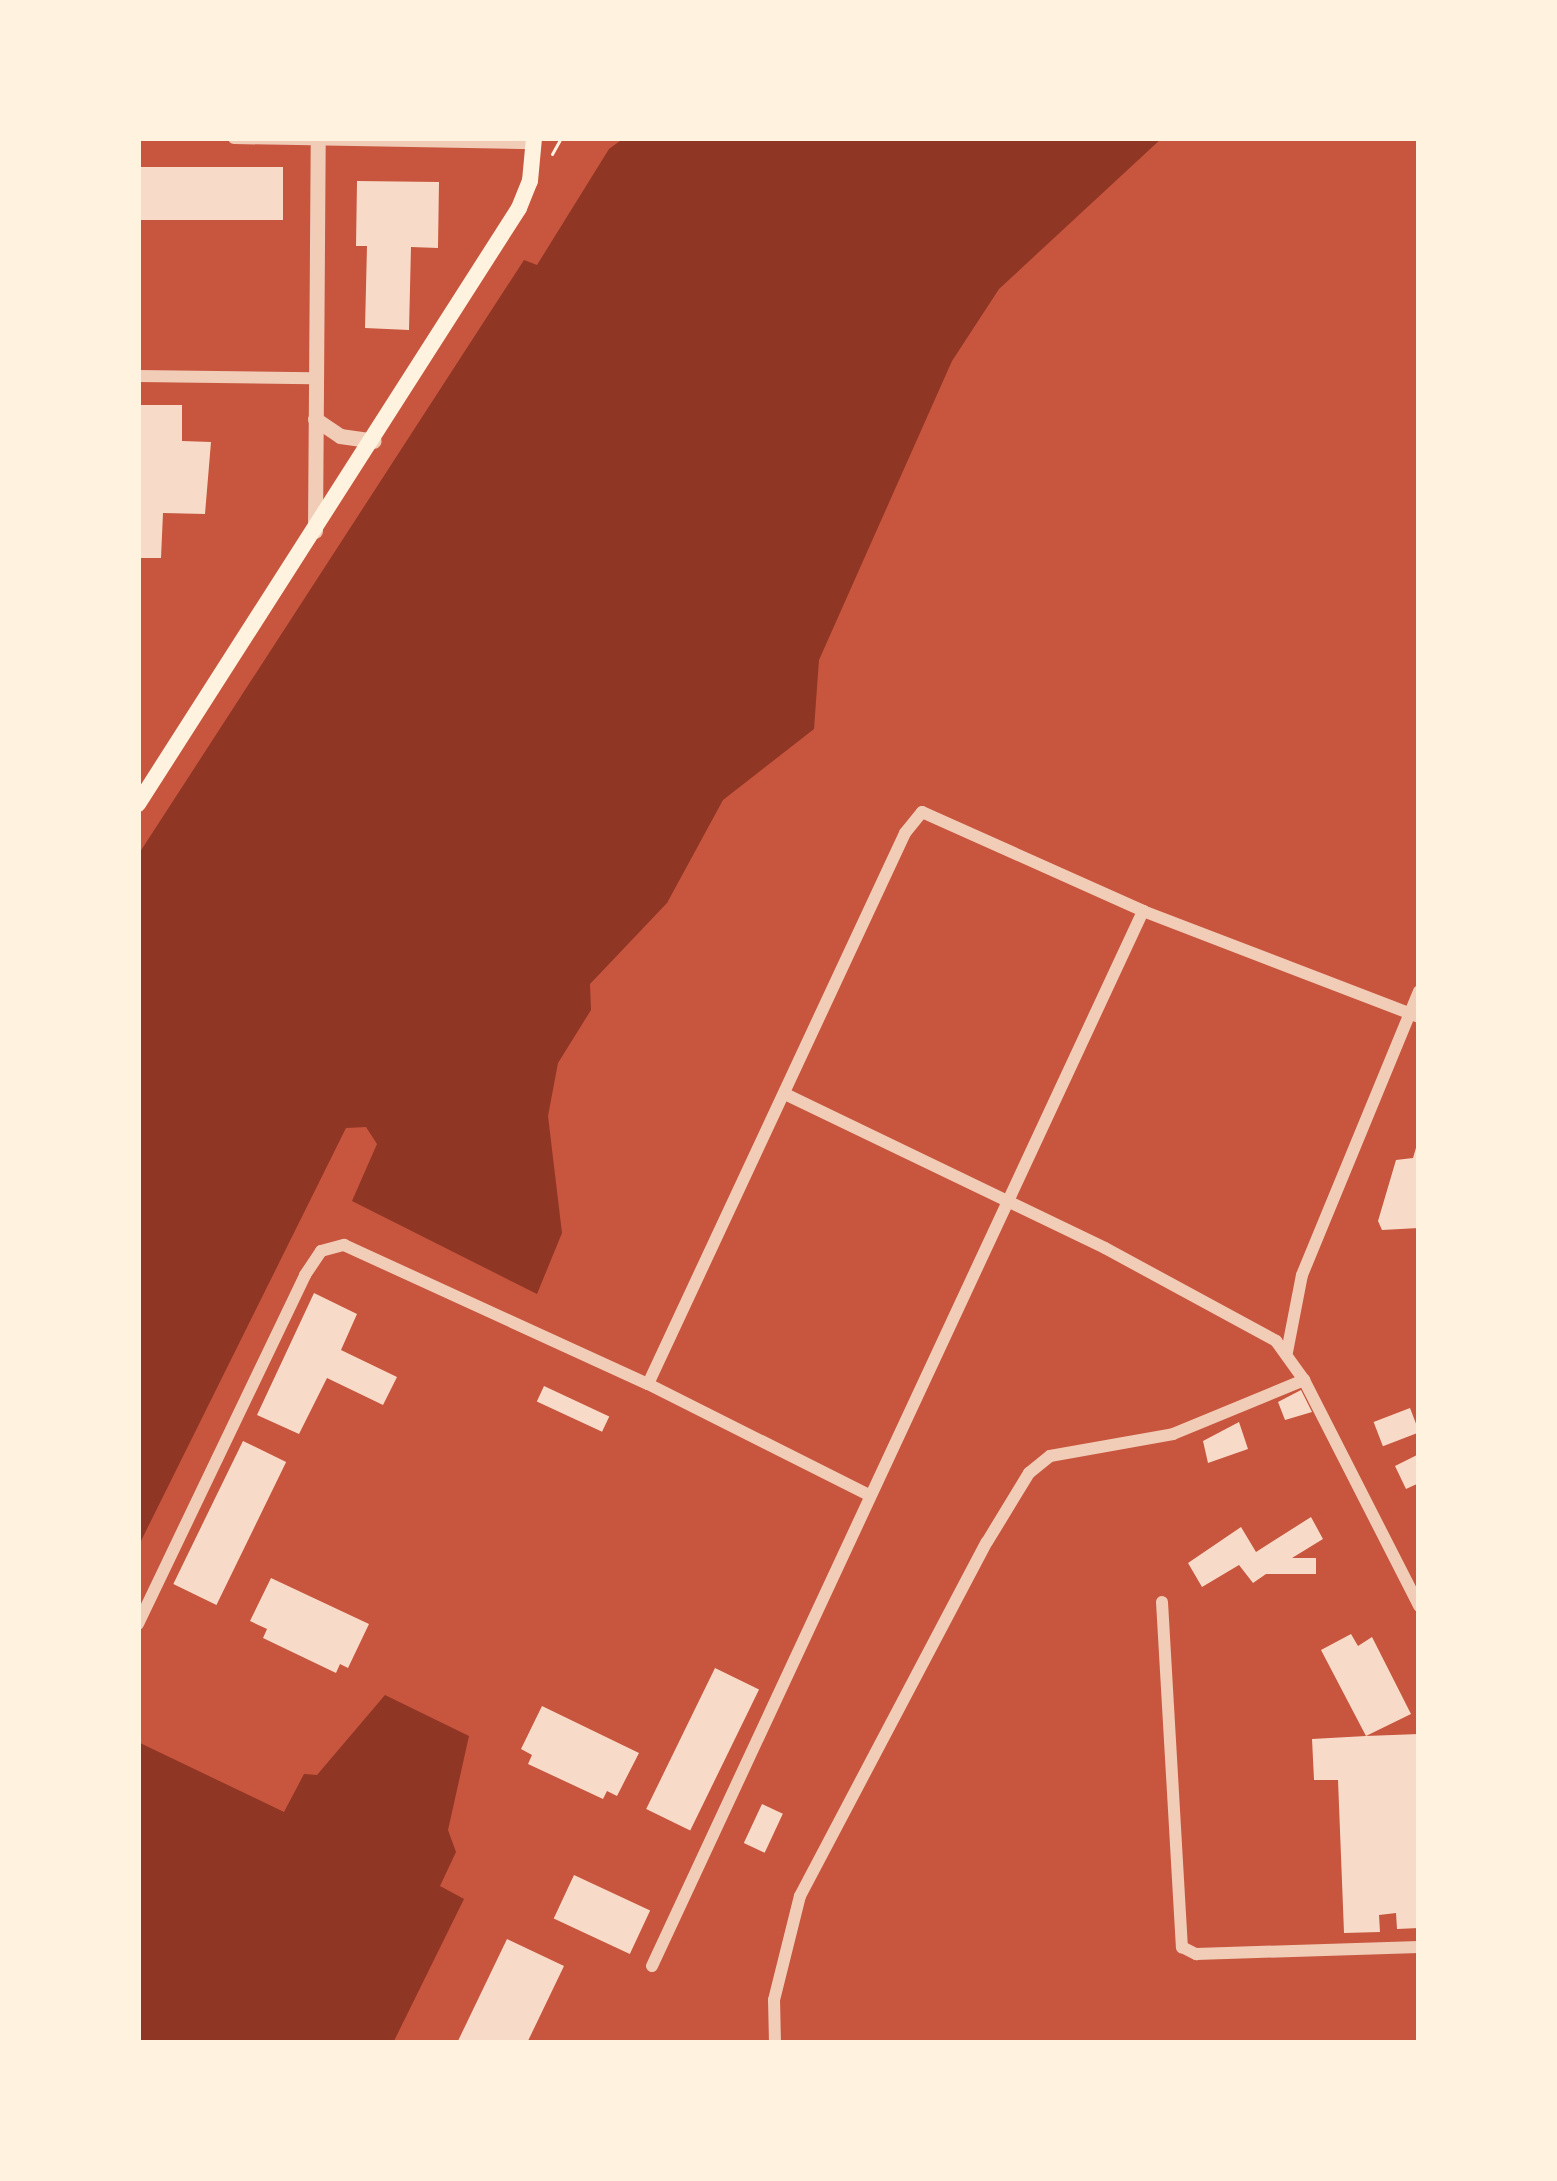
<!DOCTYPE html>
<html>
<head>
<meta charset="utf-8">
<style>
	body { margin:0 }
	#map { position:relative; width:1557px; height:2181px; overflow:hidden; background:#c8553d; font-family:Montserrat,sans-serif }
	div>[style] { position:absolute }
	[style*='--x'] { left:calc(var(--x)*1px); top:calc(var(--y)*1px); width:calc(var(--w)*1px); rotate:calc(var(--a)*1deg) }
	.water>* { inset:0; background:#8f3625 }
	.building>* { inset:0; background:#f7dbc8; transform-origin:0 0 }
	.path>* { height:3px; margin:-1.5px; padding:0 1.5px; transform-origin:1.5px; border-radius:1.5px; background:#fff3e0 }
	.minor>* { height:12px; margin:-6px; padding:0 6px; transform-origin:6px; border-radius:6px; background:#f1ccb7 }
	.tertiary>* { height:15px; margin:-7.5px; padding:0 7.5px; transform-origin:7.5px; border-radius:7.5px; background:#f1ccb7 }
	.secondary>* { height:16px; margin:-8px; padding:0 8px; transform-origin:8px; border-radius:8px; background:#fff3e0 }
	span { translate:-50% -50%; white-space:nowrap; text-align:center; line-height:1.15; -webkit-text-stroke:9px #fff3e0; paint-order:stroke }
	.frame { position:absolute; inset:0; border:141px solid #fff3e0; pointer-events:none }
</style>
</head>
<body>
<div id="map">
	<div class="water">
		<i style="clip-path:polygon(624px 138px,1162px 138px,999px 289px,952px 361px,819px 660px,814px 729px,723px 800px,667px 903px,590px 984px,591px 1010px,558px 1063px,548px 1116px,562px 1233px,537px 1294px,352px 1201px,377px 1144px,366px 1127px,346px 1128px,138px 1547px,138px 855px,524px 260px,537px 265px,609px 149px)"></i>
		<i style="clip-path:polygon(385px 1695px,469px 1736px,448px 1830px,456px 1852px,440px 1886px,464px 1899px,393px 2043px,138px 2043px,138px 1742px,284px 1812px,304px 1774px,317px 1775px)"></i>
	</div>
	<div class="building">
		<i style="left:138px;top:167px;width:145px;height:53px"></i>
		<i style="clip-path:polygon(357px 181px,439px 182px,438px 248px,411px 247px,409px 330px,365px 328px,367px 246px,356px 246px)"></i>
		<i style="clip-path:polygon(138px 405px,182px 405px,182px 441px,211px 442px,205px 514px,163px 513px,161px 558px,138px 558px)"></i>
		<i style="clip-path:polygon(1418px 1141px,1419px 1228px,1382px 1230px,1378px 1221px,1396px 1160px,1413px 1158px)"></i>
		<i style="clip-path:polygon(314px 1293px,357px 1314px,341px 1350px,397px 1377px,383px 1405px,327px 1378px,299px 1434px,257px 1415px)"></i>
		<i style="left:544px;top:1386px;width:72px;height:17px;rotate:25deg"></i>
		<i style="clip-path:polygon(1301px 1390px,1312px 1412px,1285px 1420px,1278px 1402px)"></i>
		<i style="left:1410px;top:1408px;width:26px;height:39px;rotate:69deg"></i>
		<i style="clip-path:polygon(1239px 1422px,1248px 1449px,1208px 1463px,1203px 1441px)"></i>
		<i style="left:243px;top:1441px;width:48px;height:159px;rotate:26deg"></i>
		<i style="clip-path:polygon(1419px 1454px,1419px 1483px,1406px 1489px,1395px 1466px)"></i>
		<i style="clip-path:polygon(1311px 1517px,1323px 1539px,1292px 1558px,1316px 1558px,1316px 1574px,1266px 1574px,1253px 1583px,1239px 1565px,1202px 1587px,1188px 1563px,1241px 1527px,1256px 1552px)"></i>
		<i style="clip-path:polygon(271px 1578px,369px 1624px,348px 1668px,340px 1664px,336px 1673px,263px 1638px,267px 1629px,250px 1621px)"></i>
		<i style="clip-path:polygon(1351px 1634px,1358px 1646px,1372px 1637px,1411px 1714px,1366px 1736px,1419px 1734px,1419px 1928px,1397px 1929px,1396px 1913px,1379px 1915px,1380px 1932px,1344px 1933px,1338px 1780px,1314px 1780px,1312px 1739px,1366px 1736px,1321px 1650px)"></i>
		<i style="left:715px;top:1668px;width:49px;height:157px;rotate:26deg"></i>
		<i style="clip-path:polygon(542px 1706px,639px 1753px,617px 1796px,607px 1791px,603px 1799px,528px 1764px,532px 1755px,521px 1749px)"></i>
		<i style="left:762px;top:1804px;width:23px;height:43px;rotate:25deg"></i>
		<i style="left:574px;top:1875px;width:84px;height:48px;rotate:25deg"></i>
		<i style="clip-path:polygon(507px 1939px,564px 1966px,527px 2043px,457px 2043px)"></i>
	</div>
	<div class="path">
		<i style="--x:552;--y:154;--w:18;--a:-61"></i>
	</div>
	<div class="minor">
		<i style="--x:234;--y:138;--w:300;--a:1"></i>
		<i style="--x:138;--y:376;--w:175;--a:0.7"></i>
		<i style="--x:785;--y:1094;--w:355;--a:25.7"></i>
		<i style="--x:1105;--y:1248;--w:195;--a:28.5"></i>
		<i style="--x:1276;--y:1341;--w:48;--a:54.3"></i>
		<i style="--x:1304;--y:1380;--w:254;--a:63"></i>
		<i style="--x:1287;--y:1352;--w:78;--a:-79"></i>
		<i style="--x:1302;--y:1275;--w:307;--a:-67.6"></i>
		<i style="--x:648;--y:1384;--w:608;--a:-64.99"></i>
		<i style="--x:905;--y:833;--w:27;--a:-51"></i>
		<i style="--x:922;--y:812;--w:242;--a:24.1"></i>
		<i style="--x:1143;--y:911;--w:296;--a:21"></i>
		<i style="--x:1162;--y:1602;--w:346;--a:86.7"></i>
		<i style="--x:1182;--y:1947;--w:16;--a:27"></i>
		<i style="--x:1196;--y:1954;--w:223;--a:-1.8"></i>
		<i style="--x:138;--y:1624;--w:387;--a:-64.4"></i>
		<i style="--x:305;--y:1275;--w:29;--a:-56"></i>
		<i style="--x:321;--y:1251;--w:24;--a:-15"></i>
		<i style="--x:344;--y:1245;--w:334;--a:24.6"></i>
		<i style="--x:648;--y:1384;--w:247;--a:26.7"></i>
		<i style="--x:652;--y:1966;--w:1164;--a:-65.04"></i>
		<i style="--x:775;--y:2043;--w:43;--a:-91.3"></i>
		<i style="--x:774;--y:2000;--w:107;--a:-76"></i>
		<i style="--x:800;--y:1896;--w:400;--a:-62.2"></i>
		<i style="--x:987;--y:1542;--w:81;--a:-58.7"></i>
		<i style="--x:1029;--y:1473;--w:27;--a:-39"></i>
		<i style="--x:1050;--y:1456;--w:125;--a:-10.1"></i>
		<i style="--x:1173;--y:1434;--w:142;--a:-22.4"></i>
	</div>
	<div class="tertiary">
		<i style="--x:315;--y:419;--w:30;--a:34"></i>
		<i style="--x:340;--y:436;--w:34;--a:8"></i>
		<i style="--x:315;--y:531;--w:393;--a:-89.6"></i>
	</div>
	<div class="secondary">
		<i style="--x:138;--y:804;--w:707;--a:-57.41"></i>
		<i style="--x:519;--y:208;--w:29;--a:-68"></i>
		<i style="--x:530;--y:181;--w:43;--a:-84.7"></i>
	</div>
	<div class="frame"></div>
</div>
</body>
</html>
